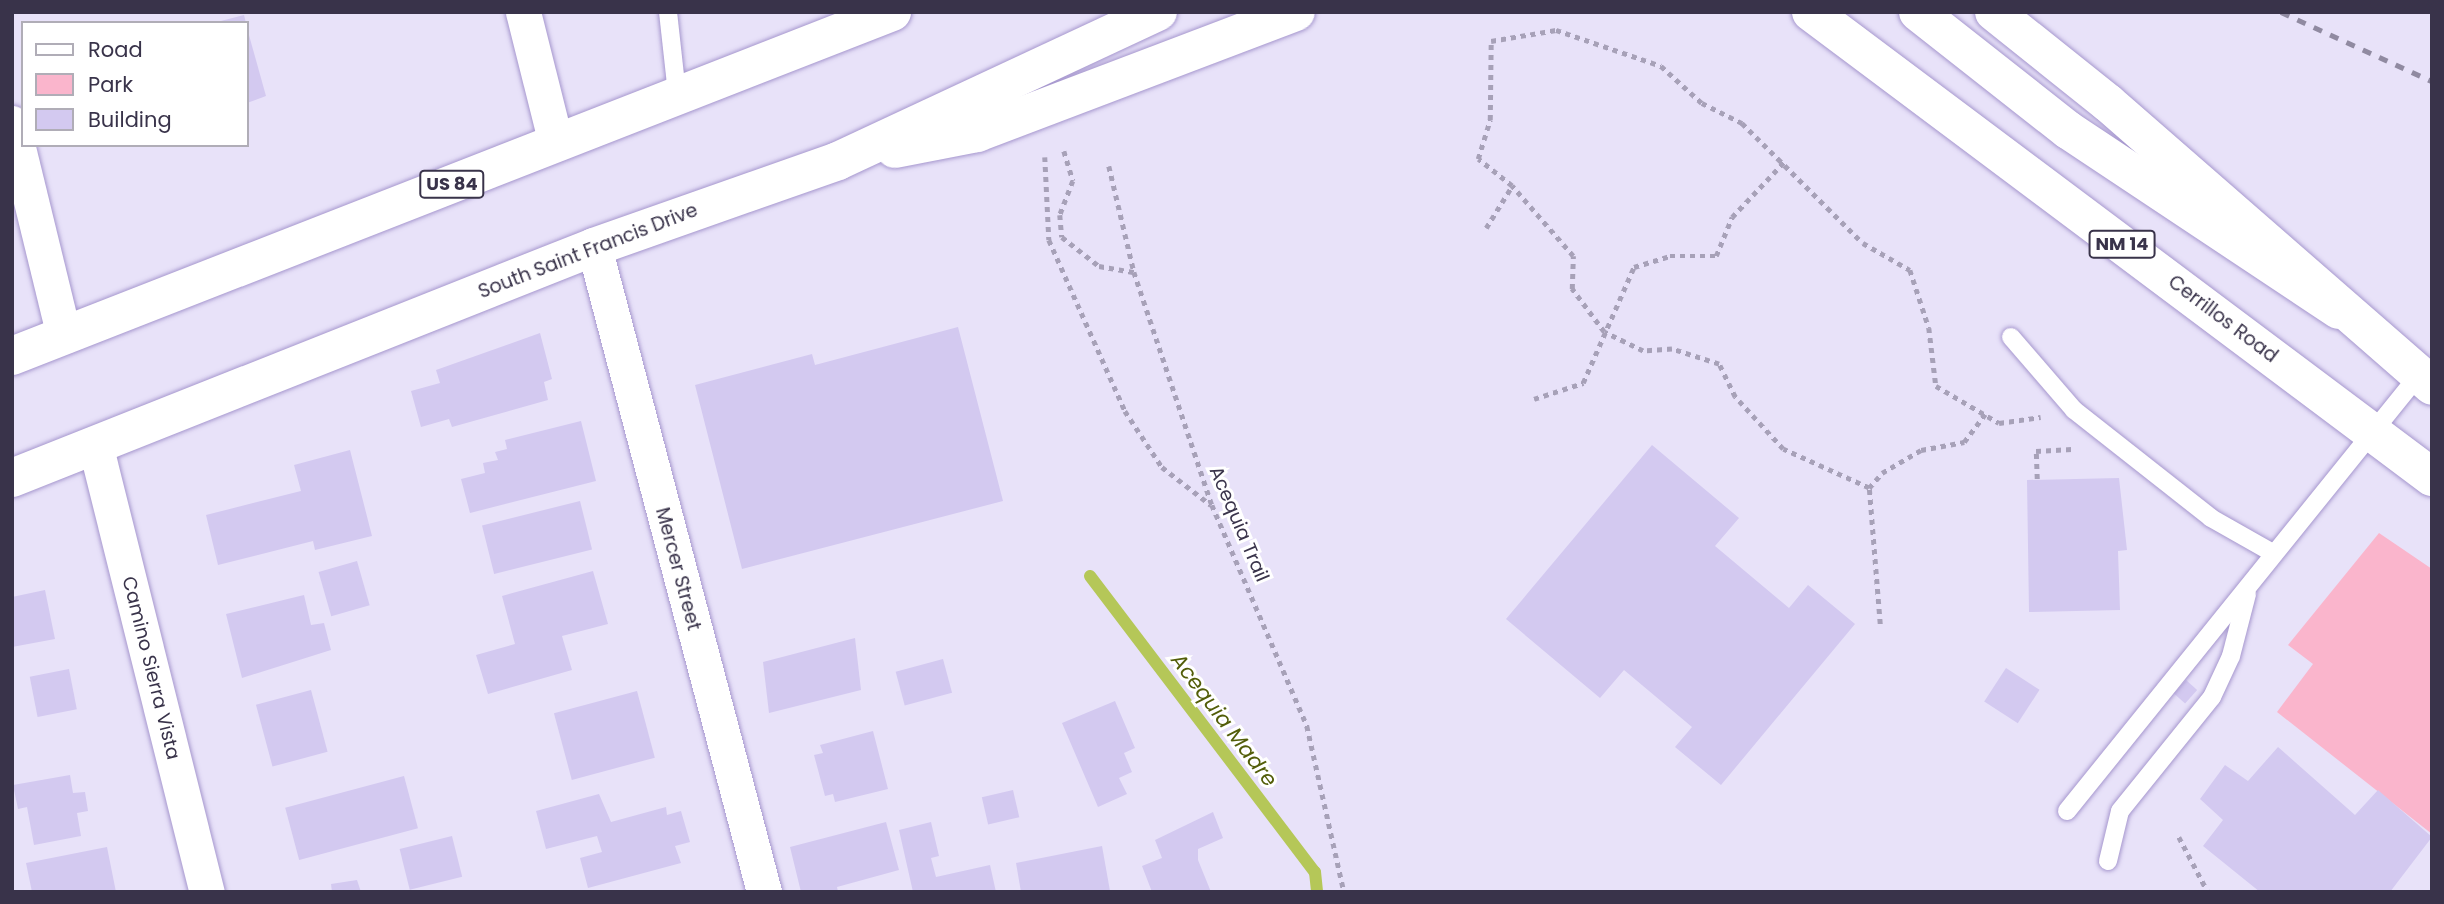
<!DOCTYPE html>
<html>
<head>
<meta charset="utf-8">
<style>
	body { margin:0 }
	#map { position:relative; width:2444px; height:904px; overflow:hidden; background:#e8e2f9; font-family:Poppins,sans-serif }
	div>[style] { position:absolute }
	[style*='--x'] { left:calc(var(--x)*1px); top:calc(var(--y)*1px); width:calc(var(--w)*1px); rotate:calc(var(--a)*1deg) }
	.green>* { inset:0; background:#fab5cc }
	.stream>* { height:12px; margin:-6px; padding:0 6px; transform-origin:6px; border-radius:6px; background:#b5c758 }
	.building>* { inset:0; background:#d3c9f0; transform-origin:0 0 }
	.path>* { height:4.5px; margin-top:-2.25px; transform-origin:0; background:repeating-linear-gradient(90deg,#a7a1b8 0 5px,transparent 0 10px) }
	.roads { filter:drop-shadow(0 0 2px #a697ce) drop-shadow(0 0 2px #a697ce) }
	.service>* { height:18px; margin:-9px; padding:0 9px; transform-origin:9px; border-radius:9px; background:#fff }
	.minor>* { height:35px; margin:-17.5px; padding:0 17.5px; transform-origin:17.5px; border-radius:17.5px; background:#fff }
	.primary>* { height:38px; margin:-19px; padding:0 19px; transform-origin:19px; border-radius:19px; background:#fff }
	.trunk>* { height:38px; margin:-19px; padding:0 19px; transform-origin:19px; border-radius:19px; background:#fff }
	.rail>* { height:5px; margin-top:-2.5px; transform-origin:0; background:repeating-linear-gradient(90deg,#908aa1 0 9px,transparent 0 18px) }
	span { translate:-50% -50%; white-space:nowrap; text-align:center; line-height:1.15; -webkit-text-stroke:6px #fff; paint-order:stroke }
	.shield-label span { padding:2px 5px; background:#fff; border:2px solid; border-radius:5px; -webkit-text-stroke-width:0 }
	.shield-label { font-size:18px; color:#39334a; font-weight:700 }
	.street-label { font-size:19px; color:#39334a }
	.water-label { font-size:21px; color:#525d09; font-style:italic }
	.frame { position:absolute; inset:0; border:14px solid #39334a; pointer-events:none }
	.legend { position:absolute; left:21px; top:21px; width:228px; height:126px; box-sizing:border-box; background:#fff; border:2px solid #b0adb7; margin:0; padding:9px 12px; list-style:none; font-size:21px; color:#39334a }
	.legend li { display:flex; align-items:center; gap:14px; height:35px }
	.legend b { width:35px; border:2px solid #b0adb7 }
</style>
</head>
<body>
<div id="map">
	<div class="green">
		<i style="clip-path:polygon(2379px 533px,2432px 569px,2432px 834px,2277px 712px,2313px 664px,2288px 645px)"></i>
	</div>
	<div class="stream">
		<i style="--x:1090;--y:576;--w:372;--a:52.8"></i>
		<i style="--x:1315;--y:872;--w:20;--a:84"></i>
	</div>
	<div class="building">
		<i style="clip-path:polygon(244px 15px,246px 23px,217px 23px,217px 22px)"></i>
		<i style="clip-path:polygon(247px 28px,266px 96px,247px 103px)"></i>
		<i style="clip-path:polygon(958px 327px,1003px 501px,742px 569px,695px 385px,812px 354px,815px 365px)"></i>
		<i style="clip-path:polygon(540px 333px,552px 379px,544px 382px,548px 400px,452px 427px,449px 419px,421px 427px,411px 391px,440px 383px,436px 370px)"></i>
		<i style="clip-path:polygon(581px 421px,596px 481px,470px 513px,461px 479px,485px 473px,483px 463px,498px 460px,495px 452px,507px 449px,505px 440px)"></i>
		<i style="clip-path:polygon(1652px 445px,1739px 518px,1715px 546px,1789px 608px,1808px 585px,1855px 624px,1721px 785px,1675px 747px,1692px 727px,1624px 670px,1600px 698px,1506px 619px)"></i>
		<i style="clip-path:polygon(350px 450px,372px 536px,315px 550px,313px 541px,218px 565px,206px 515px,301px 491px,294px 465px)"></i>
		<i style="clip-path:polygon(2119px 478px,2127px 550px,2118px 551px,2120px 610px,2029px 612px,2027px 480px)"></i>
		<i style="left:580px;top:501px;width:50px;height:101px;rotate:76deg"></i>
		<i style="left:357px;top:561px;width:46px;height:40px;rotate:74deg"></i>
		<i style="clip-path:polygon(593px 571px,608px 624px,562px 636px,572px 670px,488px 694px,476px 655px,515px 644px,502px 596px)"></i>
		<i style="clip-path:polygon(45px 590px,55px 639px,12px 647px,12px 597px)"></i>
		<i style="clip-path:polygon(304px 595px,311px 625px,324px 623px,331px 650px,242px 678px,226px 614px)"></i>
		<i style="clip-path:polygon(855px 638px,861px 690px,769px 713px,763px 662px)"></i>
		<i style="left:943px;top:659px;width:35px;height:49px;rotate:75deg"></i>
		<i style="left:2006px;top:668px;width:40px;height:40px;rotate:33deg"></i>
		<i style="left:69px;top:669px;width:41px;height:40px;rotate:79deg"></i>
		<i style="left:2186px;top:680px;width:15px;height:18px;rotate:42deg"></i>
		<i style="left:311px;top:690px;width:64px;height:57px;rotate:75deg"></i>
		<i style="left:637px;top:691px;width:69px;height:86px;rotate:75deg"></i>
		<i style="clip-path:polygon(1115px 701px,1135px 748px,1124px 753px,1132px 772px,1119px 778px,1127px 794px,1098px 807px,1062px 723px)"></i>
		<i style="clip-path:polygon(873px 731px,888px 789px,835px 802px,833px 794px,825px 796px,814px 755px,823px 753px,820px 745px)"></i>
		<i style="clip-path:polygon(2278px 747px,2355px 815px,2378px 790px,2432px 837px,2390px 892px,2260px 892px,2203px 846px,2223px 820px,2200px 799px,2225px 765px,2248px 781px)"></i>
		<i style="clip-path:polygon(70px 775px,73px 793px,85px 792px,88px 811px,77px 813px,81px 836px,34px 845px,27px 807px,18px 809px,13px 785px)"></i>
		<i style="left:404px;top:776px;width:54px;height:123px;rotate:75deg"></i>
		<i style="left:1013px;top:790px;width:28px;height:32px;rotate:77deg"></i>
		<i style="clip-path:polygon(599px 794px,611px 822px,666px 807px,667px 815px,681px 811px,690px 842px,675px 846px,681px 863px,588px 888px,580px 858px,602px 852px,597px 836px,546px 849px,536px 811px)"></i>
		<i style="clip-path:polygon(1213px 812px,1223px 838px,1198px 849px,1198px 860px,1211px 892px,1152px 892px,1142px 866px,1162px 858px,1155px 840px)"></i>
		<i style="clip-path:polygon(886px 822px,899px 870px,837px 887px,838px 892px,801px 892px,790px 847px)"></i>
		<i style="clip-path:polygon(931px 822px,939px 856px,931px 858px,936px 877px,990px 865px,996px 892px,913px 892px,899px 830px)"></i>
		<i style="left:452px;top:836px;width:42px;height:54px;rotate:76deg"></i>
		<i style="clip-path:polygon(1102px 846px,1110px 891px,1021px 892px,1016px 863px)"></i>
		<i style="clip-path:polygon(107px 847px,116px 892px,32px 892px,26px 863px)"></i>
		<i style="clip-path:polygon(357px 880px,361px 892px,332px 892px,331px 884px)"></i>
	</div>
	<div class="path">
		<i style="--x:1064;--y:151;--w:31;--a:73"></i>
		<i style="--x:1073;--y:181;--w:36;--a:111"></i>
		<i style="--x:1060;--y:215;--w:22;--a:85"></i>
		<i style="--x:1062;--y:237;--w:47;--a:38.1"></i>
		<i style="--x:1099;--y:266;--w:36;--a:10"></i>
		<i style="--x:1045;--y:157;--w:83;--a:87.2"></i>
		<i style="--x:1049;--y:240;--w:187;--a:66"></i>
		<i style="--x:1125;--y:411;--w:67;--a:56.5"></i>
		<i style="--x:1162;--y:467;--w:62;--a:37.8"></i>
		<i style="--x:1109;--y:166;--w:109;--a:76.7"></i>
		<i style="--x:1134;--y:272;--w:246;--a:71.5"></i>
		<i style="--x:1212;--y:505;--w:241;--a:66.7"></i>
		<i style="--x:1307;--y:726;--w:170;--a:77.4"></i>
		<i style="--x:1486;--y:228;--w:49;--a:-58.2"></i>
		<i style="--x:1534;--y:399;--w:52;--a:-18.1"></i>
		<i style="--x:1583;--y:383;--w:127;--a:-66.3"></i>
		<i style="--x:1634;--y:267;--w:38;--a:-17"></i>
		<i style="--x:1670;--y:256;--w:46;--a:0"></i>
		<i style="--x:1716;--y:256;--w:42;--a:-67.7"></i>
		<i style="--x:1732;--y:217;--w:77;--a:-46.6"></i>
		<i style="--x:2037;--y:479;--w:28;--a:-92"></i>
		<i style="--x:2036;--y:451;--w:36;--a:-3"></i>
		<i style="--x:1869;--y:488;--w:20;--a:-49"></i>
		<i style="--x:1882;--y:473;--w:45;--a:-30.5"></i>
		<i style="--x:1921;--y:450;--w:44;--a:-10.5"></i>
		<i style="--x:1964;--y:442;--w:35;--a:-53"></i>
		<i style="--x:1880;--y:624;--w:136;--a:-94.6"></i>
		<i style="--x:1869;--y:488;--w:94;--a:-155.6"></i>
		<i style="--x:1783;--y:449;--w:71;--a:-132.7"></i>
		<i style="--x:1735;--y:397;--w:37;--a:-116"></i>
		<i style="--x:1719;--y:364;--w:49;--a:-162.3"></i>
		<i style="--x:1672;--y:349;--w:29;--a:176"></i>
		<i style="--x:1643;--y:351;--w:43;--a:-154"></i>
		<i style="--x:1604;--y:332;--w:54;--a:-126.7"></i>
		<i style="--x:1572;--y:289;--w:33;--a:-88"></i>
		<i style="--x:1573;--y:256;--w:93;--a:-131.1"></i>
		<i style="--x:1512;--y:186;--w:43;--a:-141.5"></i>
		<i style="--x:1478;--y:159;--w:41;--a:-72.9"></i>
		<i style="--x:1490;--y:120;--w:79;--a:-89.3"></i>
		<i style="--x:1491;--y:41;--w:66;--a:-9.6"></i>
		<i style="--x:1556;--y:30;--w:111;--a:18.9"></i>
		<i style="--x:1661;--y:66;--w:55;--a:42.1"></i>
		<i style="--x:1702;--y:103;--w:45;--a:26.6"></i>
		<i style="--x:1742;--y:123;--w:170;--a:44.8"></i>
		<i style="--x:1863;--y:243;--w:54;--a:29.9"></i>
		<i style="--x:1910;--y:270;--w:61;--a:71.9"></i>
		<i style="--x:1929;--y:328;--w:58;--a:83.1"></i>
		<i style="--x:1936;--y:386;--w:73;--a:30.4"></i>
		<i style="--x:1999;--y:423;--w:42;--a:-8.1"></i>
		<i style="--x:2179;--y:837;--w:62;--a:62.2"></i>
	</div>
	<div class="roads">
		<div class="service">
			<i style="--x:668;--y:12;--w:81;--a:83.7"></i>
			<i style="--x:2011;--y:337;--w:96;--a:49.2"></i>
			<i style="--x:2074;--y:410;--w:174;--a:38.2"></i>
			<i style="--x:2211;--y:518;--w:69;--a:29.5"></i>
			<i style="--x:2067;--y:811;--w:559;--a:-51.1"></i>
			<i style="--x:2108;--y:861;--w:51;--a:-76.5"></i>
			<i style="--x:2120;--y:811;--w:146;--a:-51.1"></i>
			<i style="--x:2212;--y:697;--w:45;--a:-65.1"></i>
			<i style="--x:2231;--y:656;--w:64;--a:-75.5"></i>
		</div>
		<div class="minor">
			<i style="--x:523;--y:12;--w:135;--a:75.9"></i>
			<i style="--x:12;--y:123;--w:219;--a:76.3"></i>
			<i style="--x:594;--y:247;--w:667;--a:75.23"></i>
			<i style="--x:95;--y:444;--w:462;--a:76"></i>
		</div>
		<div class="primary">
			<i style="--x:1811;--y:12;--w:776;--a:36.83"></i>
			<i style="--x:1994;--y:12;--w:146;--a:38.6"></i>
			<i style="--x:2108;--y:103;--w:430;--a:41.1"></i>
		</div>
		<div class="trunk">
			<i style="--x:1918;--y:12;--w:191;--a:38.2"></i>
			<i style="--x:2068;--y:130;--w:325;--a:33.6"></i>
			<i style="--x:895;--y:149;--w:84;--a:-11"></i>
			<i style="--x:977;--y:133;--w:341;--a:-20.8"></i>
			<i style="--x:12;--y:356;--w:945;--a:-21.35"></i>
			<i style="--x:12;--y:478;--w:626;--a:-21.65"></i>
			<i style="--x:594;--y:247;--w:259;--a:-19.4"></i>
			<i style="--x:838;--y:161;--w:353;--a:-25"></i>
		</div>
	</div>
	<div class="rail">
		<i style="--x:2281;--y:12;--w:166;--a:24.6"></i>
	</div>
	<div class="shield-label">
		<span style="left:452px;top:184px">US 84</span>
		<span style="left:2122px;top:244px">NM 14</span>
	</div>
	<div class="street-label">
		<span style="left:588px;top:251px;rotate:-21deg">South Saint Francis Drive</span>
		<span style="left:2223px;top:319px;rotate:37deg">Cerrillos Road</span>
		<span style="left:1239px;top:524px;rotate:67deg">Acequia Trail</span>
		<span style="left:678px;top:569px;rotate:75deg">Mercer Street</span>
		<span style="left:151px;top:668px;rotate:76deg">Camino Sierra Vista</span>
	</div>
	<div class="water-label">
		<span style="left:1224px;top:720px;rotate:53deg">Acequia Madre</span>
	</div>
	<div class="frame"></div>
	<ul class="legend">
	<li><b style="height:9px;background:#fff"></b>Road</li>
	<li><b style="height:19px;background:#fab5cc"></b>Park</li>
	<li><b style="height:19px;background:#d3c9f0"></b>Building</li>
	</ul>
</div>
</body>
</html>
